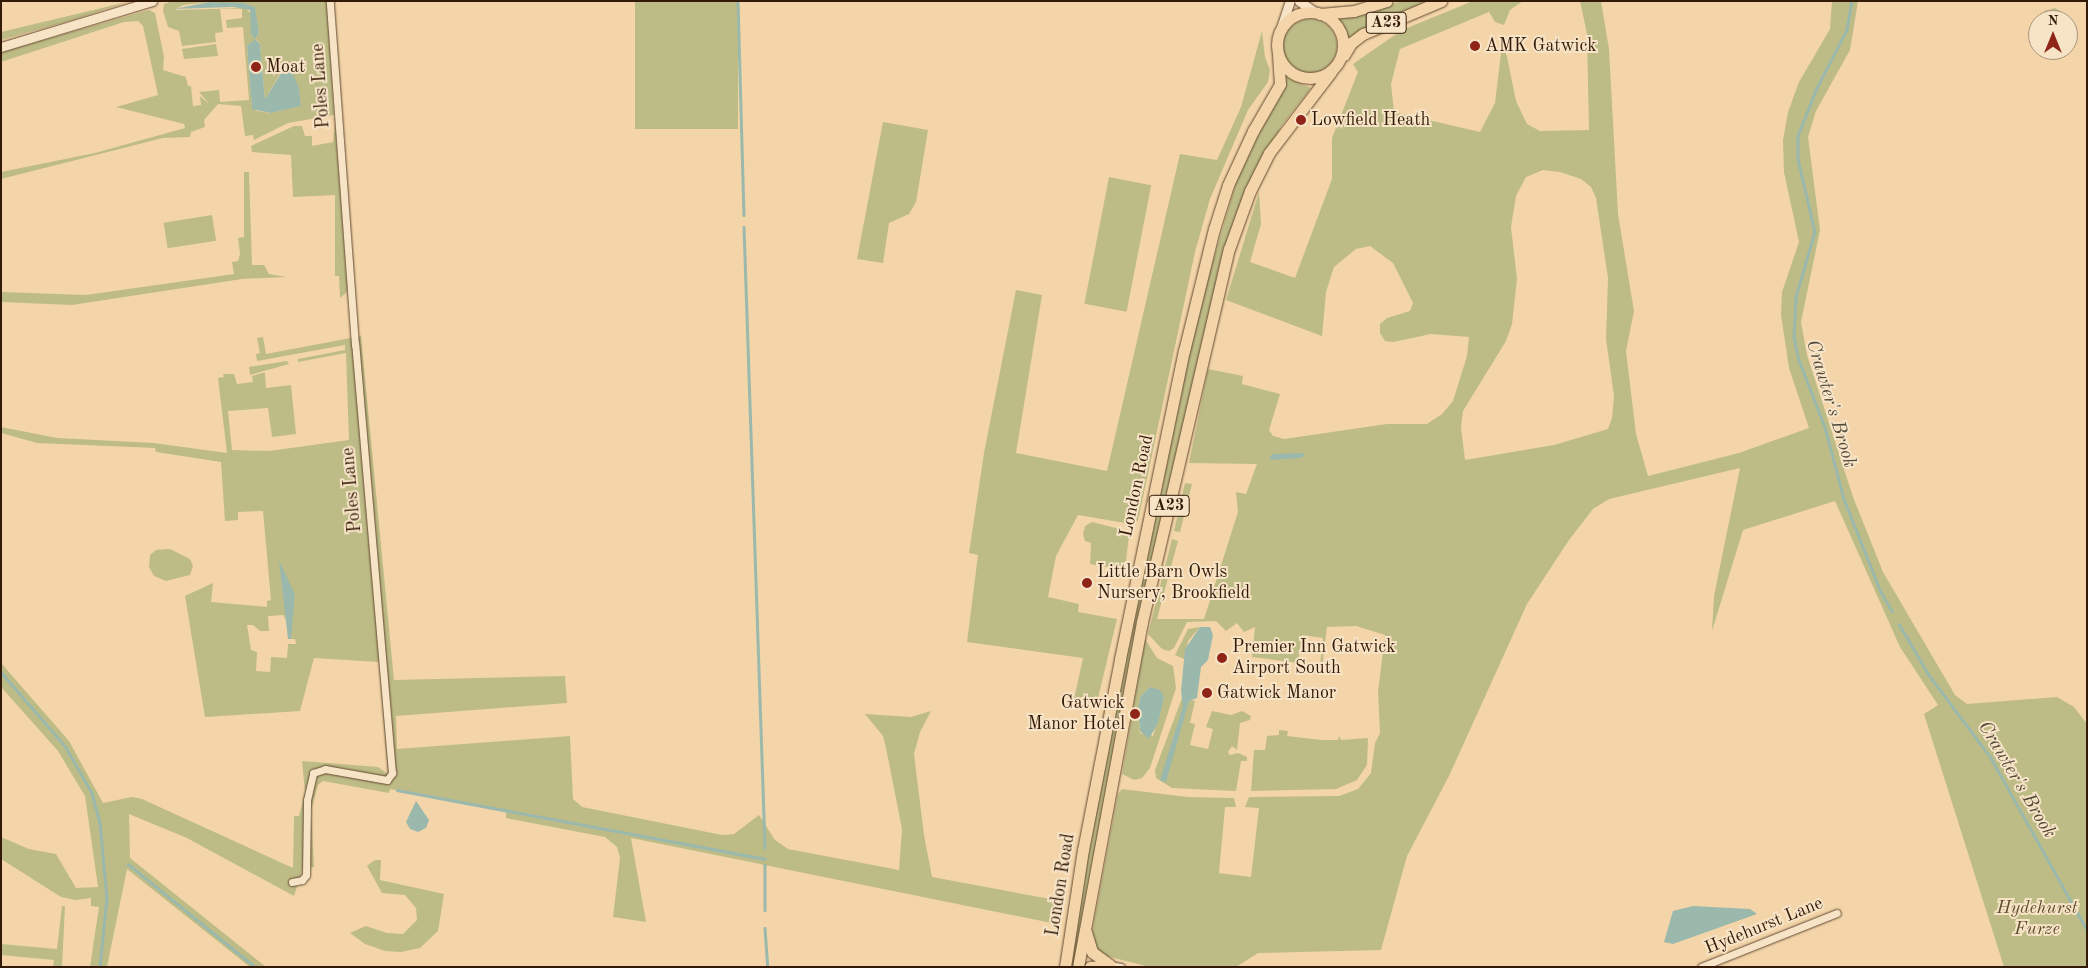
<!DOCTYPE html>
<html>
<head>
<meta charset="utf-8">
<style>
	body { margin:0 }
	#map { position:relative; width:2088px; height:968px; overflow:hidden; background:#f3d5a9; font-family:"Old Standard TT",serif }
	div>[style] { position:absolute }
	[style*='--x'] { left:calc(var(--x)*1px); top:calc(var(--y)*1px); width:calc(var(--w)*1px); rotate:calc(var(--a)*1deg) }
	.green>* { inset:0; background:#bebc86; transform-origin:0 0 }
	.round { border-radius:50% }
	.water>* { inset:0; background:#9bb8ac }
	.stream>* { height:2.5px; margin:-1.25px; padding:0 1.25px; transform-origin:1.25px; border-radius:1.25px; background:#9bb8ac }
	.roads { filter:drop-shadow(0 0 1px #634930) drop-shadow(0 0 1px #634930) }
	.minor>* { height:7px; margin:-3.5px; padding:0 3.5px; transform-origin:3.5px; border-radius:3.5px; background:#f7e4c7 }
	.tertiary>* { height:9px; margin:-4.5px; padding:0 4.5px; transform-origin:4.5px; border-radius:4.5px; background:#f7e4c7 }
	.primary>* { height:11px; margin:-5.5px; padding:0 5.5px; transform-origin:5.5px; border-radius:5.5px; background:#f3d5a9 }
	.primary>.ring { margin:-5.5px; padding:0; box-sizing:content-box; background:none; border:11px solid #f3d5a9; border-radius:50% }
	.dots>* { width:14px; height:14px; translate:-50% -50%; box-sizing:border-box; border:2px solid #f7e4c7; border-radius:50% }
	span { translate:-50% -50%; white-space:nowrap; text-align:center; line-height:1.15; -webkit-text-stroke:4px #f7e4c7; paint-order:stroke }
	.shield-label span { padding:1px 4px; background:#f7e4c7; border:1px solid; border-radius:4px; -webkit-text-stroke-width:0 }
	.shield-label { font-size:16px; color:#331a07; font-weight:700 }
	.poi-label { font-size:18px; color:#331a07 }
	.left { translate:0 -50%; text-align:left }
	.right { translate:-100% -50%; text-align:right }
	.street-label { font-size:18px; color:#331a07 }
	.park-label { font-size:18px; color:#5d4b2d; font-style:italic }
	.water-label { font-size:19px; color:#524939; font-style:italic }
	.frame { position:absolute; inset:0; border:2px solid #331a07; pointer-events:none }
	.north { position:absolute; left:2028px; top:10px; width:50px; height:50px; box-sizing:border-box; background:#f7e4c7; border:1px solid #a9937a; border-radius:50%; rotate:0deg; font-size:14px; font-weight:700; line-height:20px; text-align:center; color:#331a07 }
	.north::after { content:''; display:block; margin:auto; width:18px; height:22px; background:#8f2418; clip-path:polygon(50% 0,100% 100%,50% 72%,0 100%) }
</style>
</head>
<body>
<div id="map">
	<div class="green">
		<i style="clip-path:polygon(evenodd,173px 1px,327px 1px,334px 115px,288px 123px,254px 140px,253px 135px,245px 136px,241px 106px,218px 104px,204px 120px,205px 127px,191px 132px,190px 137px,163px 138px,1px 179px,1px 172px,95px 153px,185px 128px,184px 124px,116px 107px,158px 95px,143px 26px,138px 21px,124px 22px,1px 62px,1px 52px,149px 10px,155px 13px,164px 57px,163px 70px,186px 77px,188px 86px,191px 86px,193px 106px,201px 105px,200px 96px,210px 105px,199px 92px,219px 90px,220px 102px,249px 100px,243px 27px,227px 28px,226px 20px,242px 18px,242px 9px,220px 9px,223px 32px,215px 33px,216px 42px,182px 46px,179px 31px,168px 27px,163px 11px,164px 4px,173px 1px,209px 2px,253px 6px,259px 34px,255px 37px,251px 34px,251px 14px,246px 8px,175px 10px,183px 5px,209px 2px,173px 1px,256px 39px,260px 44px,265px 99px,281px 72px,288px 69px,299px 88px,300px 106px,271px 113px,257px 111px,252px 107px,247px 46px,256px 39px)"></i>
		<i style="left:635px;top:1px;width:103px;height:128px"></i>
		<i style="clip-path:polygon(1402px 1px,1427px 1px,1350px 38px,1338px 20px)"></i>
		<i style="clip-path:polygon(evenodd,1473px 1px,1523px 1px,1510px 10px,1504px 25px,1495px 22px,1489px 12px,1400px 49px,1391px 84px,1394px 112px,1480px 132px,1495px 103px,1503px 37px,1516px 101px,1527px 124px,1540px 131px,1589px 130px,1587px 34px,1580px 1px,1601px 1px,1609px 49px,1618px 214px,1634px 311px,1626px 351px,1636px 434px,1648px 476px,1739px 453px,1809px 428px,1789px 368px,1781px 315px,1782px 292px,1799px 242px,1784px 172px,1783px 140px,1788px 112px,1799px 82px,1830px 29px,1832px 1px,1858px 1px,1850px 50px,1816px 111px,1808px 137px,1820px 230px,1801px 322px,1807px 355px,1853px 497px,1883px 572px,1955px 695px,1967px 704px,2057px 697px,2074px 707px,2087px 724px,2087px 967px,2004px 967px,1924px 714px,1938px 705px,1900px 647px,1835px 501px,1743px 530px,1712px 631px,1714px 596px,1740px 468px,1609px 499px,1593px 509px,1569px 540px,1527px 604px,1449px 776px,1407px 856px,1381px 950px,1258px 953px,1236px 967px,1150px 967px,1106px 956px,1097px 950px,1092px 937px,1094px 921px,1118px 794px,1122px 789px,1187px 797px,1234px 798px,1236px 807px,1225px 807px,1219px 873px,1251px 877px,1259px 808px,1245px 807px,1249px 797px,1339px 796px,1358px 789px,1371px 773px,1375px 743px,1380px 733px,1378px 692px,1385px 635px,1356px 626px,1327px 627px,1321px 675px,1319px 675px,1323px 638px,1302px 635px,1298px 663px,1252px 657px,1255px 627px,1244px 632px,1237px 623px,1226px 631px,1216px 621px,1187px 622px,1174px 648px,1169px 651px,1162px 649px,1148px 634px,1172px 539px,1178px 541px,1157px 619px,1204px 619px,1238px 512px,1236px 492px,1246px 494px,1257px 464px,1189px 463px,1208px 369px,1243px 376px,1242px 384px,1280px 394px,1269px 430px,1273px 436px,1284px 439px,1387px 424px,1427px 424px,1442px 414px,1453px 401px,1467px 356px,1469px 337px,1431px 334px,1393px 342px,1385px 341px,1380px 333px,1380px 324px,1387px 318px,1410px 311px,1413px 303px,1393px 263px,1370px 246px,1356px 249px,1334px 267px,1326px 292px,1322px 336px,1226px 300px,1259px 192px,1261px 224px,1250px 262px,1295px 278px,1332px 179px,1332px 138px,1358px 72px,1353px 64px,1402px 30px,1473px 1px,1543px 170px,1560px 172px,1581px 179px,1591px 187px,1596px 198px,1608px 278px,1606px 339px,1614px 396px,1612px 418px,1608px 429px,1554px 445px,1465px 460px,1461px 427px,1463px 411px,1506px 341px,1512px 324px,1517px 279px,1511px 227px,1516px 196px,1526px 177px,1543px 170px)"></i>
		<i style="clip-path:polygon(127px 2px,72px 20px,1px 40px,1px 32px)"></i>
		<i style="clip-path:polygon(2055px 8px,2060px 11px,2062px 20px,2046px 20px,2044px 11px)"></i>
		<i class="round" style="left:1283px;top:19px;width:54px;height:54px"></i>
		<i style="clip-path:polygon(1262px 31px,1265px 57px,1270px 70px,1268px 82px,1248px 110px,1210px 199px,1195px 252px,1138px 521px,1131px 524px,1078px 515px,1056px 556px,1048px 597px,1079px 604px,1078px 612px,1117px 619px,1098px 698px,1091px 704px,1074px 699px,1083px 658px,967px 642px,978px 555px,969px 553px,984px 453px,1016px 290px,1042px 295px,1016px 453px,1107px 471px,1180px 154px,1217px 160px,1241px 107px)"></i>
		<i style="clip-path:polygon(216px 44px,218px 56px,184px 59px,182px 49px)"></i>
		<i style="clip-path:polygon(1287px 78px,1311px 88px,1282px 125px,1253px 175px,1133px 642px,1074px 967px,1069px 967px,1088px 851px,1140px 586px,1200px 305px,1239px 173px)"></i>
		<i style="clip-path:polygon(883px 122px,928px 130px,916px 202px,909px 214px,889px 223px,883px 263px,857px 259px)"></i>
		<i style="clip-path:polygon(335px 123px,348px 291px,340px 298px,339px 276px,335px 276px,335px 195px,293px 197px,291px 155px,252px 152px,251px 146px,294px 126px,302px 126px,305px 136px,312px 136px,312px 146px,333px 142px)"></i>
		<i style="clip-path:polygon(244px 172px,249px 172px,252px 265px,264px 265px,269px 274px,286px 277px,242px 279px,72px 305px,1px 302px,1px 292px,86px 295px,234px 274px,232px 262px,238px 261px,240px 254px,238px 238px,244px 237px)"></i>
		<i style="left:1109px;top:177px;width:43px;height:129px;rotate:11deg"></i>
		<i style="left:212px;top:215px;width:26px;height:49px;rotate:81deg"></i>
		<i style="clip-path:polygon(evenodd,361px 336px,394px 680px,565px 676px,567px 703px,396px 716px,397px 749px,570px 736px,573px 799px,582px 807px,722px 835px,734px 834px,759px 815px,775px 840px,788px 849px,899px 870px,902px 829px,886px 748px,883px 736px,865px 714px,911px 717px,931px 711px,920px 732px,914px 754px,924px 835px,932px 877px,1061px 901px,1057px 924px,631px 838px,646px 922px,613px 917px,620px 858px,617px 847px,605px 837px,506px 818px,506px 811px,390px 789px,389px 793px,323px 781px,318px 785px,311px 811px,314px 867px,303px 868px,294px 896px,187px 838px,129px 814px,130px 858px,266px 967px,250px 967px,127px 869px,107px 967px,90px 967px,99px 907px,91px 906px,91px 898px,76px 900px,61px 897px,1px 859px,1px 837px,29px 849px,56px 854px,76px 888px,98px 887px,85px 796px,58px 751px,1px 687px,1px 663px,69px 741px,103px 803px,132px 797px,142px 799px,293px 868px,294px 816px,299px 816px,305px 792px,302px 761px,378px 767px,388px 774px,379px 662px,314px 658px,300px 711px,205px 717px,185px 596px,213px 583px,211px 602px,267px 607px,267px 601px,271px 600px,263px 511px,238px 512px,238px 520px,225px 521px,221px 462px,156px 452px,155px 448px,37px 443px,1px 433px,1px 427px,57px 438px,154px 443px,227px 453px,218px 378px,224px 377px,223px 374px,234px 374px,237px 384px,253px 382px,252px 376px,262px 373px,265px 373px,266px 388px,291px 385px,296px 434px,272px 437px,268px 408px,228px 411px,232px 450px,269px 451px,349px 440px,346px 353px,298px 362px,298px 359px,345px 350px,345px 345px,257px 361px,256px 354px,260px 353px,257px 338px,263px 337px,266px 354px,361px 336px,295px 595px,291px 629px,291px 639px,295px 639px,296px 644px,288px 644px,287px 658px,271px 657px,270px 672px,256px 671px,257px 652px,251px 650px,247px 625px,253px 625px,260px 631px,269px 631px,268px 616px,283px 615px,286px 620px,285px 608px,295px 595px)"></i>
		<i style="clip-path:polygon(287px 361px,289px 364px,250px 375px,249px 367px)"></i>
		<i style="clip-path:polygon(1185px 483px,1192px 484px,1180px 532px,1174px 531px)"></i>
		<i style="clip-path:polygon(1092px 522px,1116px 528px,1129px 536px,1125px 570px,1090px 564px,1091px 543px,1085px 541px,1083px 534px,1085px 526px)"></i>
		<i style="clip-path:polygon(170px 549px,190px 559px,193px 566px,190px 575px,166px 581px,154px 576px,149px 567px,150px 555px,156px 550px)"></i>
		<i style="clip-path:polygon(1200px 627px,1188px 641px,1184px 659px,1175px 655px,1188px 629px)"></i>
		<i style="clip-path:polygon(evenodd,1145px 639px,1157px 658px,1173px 666px,1176px 688px,1150px 768px,1142px 778px,1134px 780px,1122px 774px,1145px 639px,1149px 688px,1164px 697px,1153px 736px,1140px 733px,1138px 716px,1140px 697px,1149px 688px)"></i>
		<i style="clip-path:polygon(1182px 698px,1195px 701px,1190px 723px,1195px 724px,1190px 745px,1208px 749px,1213px 729px,1206px 727px,1212px 711px,1231px 715px,1242px 711px,1251px 716px,1250px 720px,1240px 723px,1237px 750px,1232px 746px,1228px 752px,1230px 755px,1238px 753px,1247px 757px,1247px 761px,1241px 761px,1236px 791px,1172px 788px,1156px 778px,1155px 770px)"></i>
		<i style="clip-path:polygon(1279px 730px,1288px 731px,1287px 736px,1322px 740px,1338px 740px,1339px 736px,1341px 740px,1368px 738px,1367px 765px,1357px 780px,1336px 789px,1251px 791px,1254px 750px,1265px 750px,1267px 736px,1279px 735px)"></i>
		<i style="clip-path:polygon(375px 860px,381px 860px,380px 880px,444px 894px,438px 931px,420px 948px,401px 952px,385px 951px,365px 944px,350px 933px,366px 926px,387px 933px,403px 934px,417px 920px,416px 908px,405px 895px,382px 893px,367px 866px)"></i>
		<i style="clip-path:polygon(62px 906px,65px 906px,62px 967px,53px 967px,54px 960px,1px 955px,1px 944px,57px 949px)"></i>
	</div>
	<div class="water">
		<i style="clip-path:polygon(209px 2px,243px 3px,255px 7px,259px 33px,255px 39px,260px 44px,265px 99px,283px 70px,291px 69px,299px 88px,301px 106px,271px 113px,252px 109px,247px 46px,255px 39px,251px 34px,250px 10px,233px 7px,174px 9px)"></i>
		<i style="clip-path:polygon(1302px 453px,1305px 455px,1301px 458px,1269px 460px,1272px 454px)"></i>
		<i style="clip-path:polygon(279px 560px,295px 595px,291px 639px,288px 639px)"></i>
		<i style="clip-path:polygon(1200px 627px,1210px 627px,1213px 635px,1208px 660px,1201px 667px,1197px 698px,1189px 701px,1166px 782px,1160px 780px,1183px 706px,1181px 691px,1185px 649px)"></i>
		<i style="clip-path:polygon(1150px 687px,1160px 690px,1164px 697px,1158px 723px,1149px 739px,1140px 731px,1138px 712px,1140px 697px)"></i>
		<i style="clip-path:polygon(416px 801px,429px 820px,426px 828px,418px 832px,410px 829px,406px 822px)"></i>
		<i style="clip-path:polygon(1693px 906px,1750px 909px,1757px 914px,1673px 944px,1664px 942px,1673px 911px)"></i>
	</div>
	<div class="stream">
		<i style="--x:738;--y:1;--w:214;--a:88.4"></i>
		<i style="--x:1852;--y:1;--w:29;--a:100"></i>
		<i style="--x:1847;--y:30;--w:65;--a:117.3"></i>
		<i style="--x:1817;--y:88;--w:52;--a:111.6"></i>
		<i style="--x:1798;--y:136;--w:23;--a:90"></i>
		<i style="--x:1798;--y:159;--w:75;--a:76.9"></i>
		<i style="--x:1815;--y:232;--w:68;--a:106.3"></i>
		<i style="--x:1796;--y:297;--w:40;--a:92.9"></i>
		<i style="--x:1794;--y:337;--w:24;--a:78"></i>
		<i style="--x:1799;--y:360;--w:72;--a:68.8"></i>
		<i style="--x:1825;--y:427;--w:74;--a:75.2"></i>
		<i style="--x:1844;--y:499;--w:100;--a:68.3"></i>
		<i style="--x:1881;--y:592;--w:22;--a:60"></i>
		<i style="--x:744;--y:227;--w:621;--a:88.06"></i>
		<i style="--x:1899;--y:624;--w:59;--a:59.5"></i>
		<i style="--x:1929;--y:675;--w:104;--a:53.2"></i>
		<i style="--x:1991;--y:758;--w:197;--a:60.8"></i>
		<i style="--x:1;--y:672;--w:98;--a:49.1"></i>
		<i style="--x:65;--y:746;--w:54;--a:60.1"></i>
		<i style="--x:92;--y:793;--w:31;--a:75"></i>
		<i style="--x:100;--y:823;--w:75;--a:84.7"></i>
		<i style="--x:107;--y:898;--w:69;--a:95.8"></i>
		<i style="--x:397;--y:790;--w:374;--a:10.6"></i>
		<i style="--x:128;--y:864;--w:164;--a:39"></i>
		<i style="--x:765;--y:865;--w:45;--a:90"></i>
		<i style="--x:765;--y:928;--w:39;--a:86"></i>
	</div>
	<div class="roads">
		<div class="minor">
			<i style="--x:292;--y:882;--w:10;--a:-11"></i>
			<i style="--x:302;--y:880;--w:6;--a:-51"></i>
			<i style="--x:306;--y:875;--w:75;--a:-89.2"></i>
			<i style="--x:307;--y:800;--w:28;--a:-77"></i>
			<i style="--x:313;--y:773;--w:13;--a:-18"></i>
			<i style="--x:325;--y:769;--w:63;--a:10.1"></i>
			<i style="--x:387;--y:780;--w:9;--a:-54"></i>
			<i style="--x:392;--y:773;--w:430;--a:-94.9"></i>
			<i style="--x:355;--y:345;--w:345;--a:-94.2"></i>
			<i style="--x:1110;--y:965;--w:11;--a:10"></i>
			<i style="--x:1701;--y:967;--w:146;--a:-21.7"></i>
		</div>
		<div class="tertiary">
			<i style="--x:1299;--y:1;--w:21;--a:35"></i>
			<i style="--x:1281;--y:28;--w:28;--a:-72"></i>
			<i style="--x:1;--y:47;--w:158;--a:-16.9"></i>
		</div>
		<div class="primary">
			<i class="ring" style="left:1277px;top:12px;width:55px;height:55px"></i>
			<i style="--x:1320;--y:14;--w:34;--a:-5"></i>
			<i style="--x:1354;--y:11;--w:34;--a:-17"></i>
			<i style="--x:1344;--y:55;--w:14;--a:-60"></i>
			<i style="--x:1351;--y:43;--w:15;--a:-37"></i>
			<i style="--x:1363;--y:34;--w:85;--a:-22.9"></i>
			<i style="--x:1086;--y:932;--w:21;--a:73"></i>
			<i style="--x:1092;--y:952;--w:22;--a:36"></i>
			<i style="--x:1065;--y:967;--w:118;--a:-81.3"></i>
			<i style="--x:1083;--y:850;--w:195;--a:-79"></i>
			<i style="--x:1120;--y:659;--w:315;--a:-78.3"></i>
			<i style="--x:1184;--y:351;--w:126;--a:-76.2"></i>
			<i style="--x:1214;--y:229;--w:46;--a:-72.3"></i>
			<i style="--x:1228;--y:185;--w:60;--a:-65.2"></i>
			<i style="--x:1253;--y:131;--w:54;--a:-60.1"></i>
			<i style="--x:1280;--y:84;--w:27;--a:-94"></i>
			<i style="--x:1078;--y:967;--w:351;--a:-79.5"></i>
			<i style="--x:1142;--y:622;--w:383;--a:-76.9"></i>
			<i style="--x:1229;--y:249;--w:62;--a:-70.1"></i>
			<i style="--x:1250;--y:191;--w:42;--a:-63.4"></i>
			<i style="--x:1269;--y:153;--w:102;--a:-52.6"></i>
			<i style="--x:1090;--y:967;--w:18;--a:-6"></i>
		</div>
	</div>
	<div class="dots">
		<i style="left:1475px;top:46px;background:#8f2418"></i>
		<i style="left:256px;top:67px;background:#8f2418"></i>
		<i style="left:1301px;top:120px;background:#8f2418"></i>
		<i style="left:1087px;top:583px;background:#8f2418"></i>
		<i style="left:1222px;top:658px;background:#8f2418"></i>
		<i style="left:1207px;top:693px;background:#8f2418"></i>
		<i style="left:1135px;top:714px;background:#8f2418"></i>
	</div>
	<div class="shield-label">
		<span style="left:1386px;top:23px">A23</span>
		<span style="left:1169px;top:506px">A23</span>
	</div>
	<div class="poi-label">
		<span class="left" style="left:1485px;top:46px">AMK Gatwick</span>
		<span class="left" style="left:266px;top:67px">Moat</span>
		<span class="left" style="left:1311px;top:120px">Lowfield Heath</span>
		<span class="left" style="left:1097px;top:583px">Little Barn Owls<br>Nursery, Brookfield</span>
		<span class="left" style="left:1232px;top:658px">Premier Inn Gatwick<br>Airport South</span>
		<span class="left" style="left:1217px;top:693px">Gatwick Manor</span>
		<span class="right" style="left:1125px;top:714px">Gatwick<br>Manor Hotel</span>
	</div>
	<div class="street-label">
		<span style="left:321px;top:86px;rotate:-94deg">Poles Lane</span>
		<span style="left:1137px;top:486px;rotate:-78deg">London Road</span>
		<span style="left:352px;top:490px;rotate:-95deg">Poles Lane</span>
		<span style="left:1061px;top:885px;rotate:-81deg">London Road</span>
		<span style="left:1764px;top:926px;rotate:-22deg">Hydehurst Lane</span>
	</div>
	<div class="park-label">
		<span style="left:2037px;top:919px">Hydehurst<br>Furze</span>
	</div>
	<div class="water-label">
		<span style="left:1830px;top:404px;rotate:73deg">Crawter's Brook</span>
		<span style="left:2016px;top:780px;rotate:59deg">Crawter's Brook</span>
	</div>
	<div class="frame"></div>
	<div class="north">N</div>
</div>
</body>
</html>
